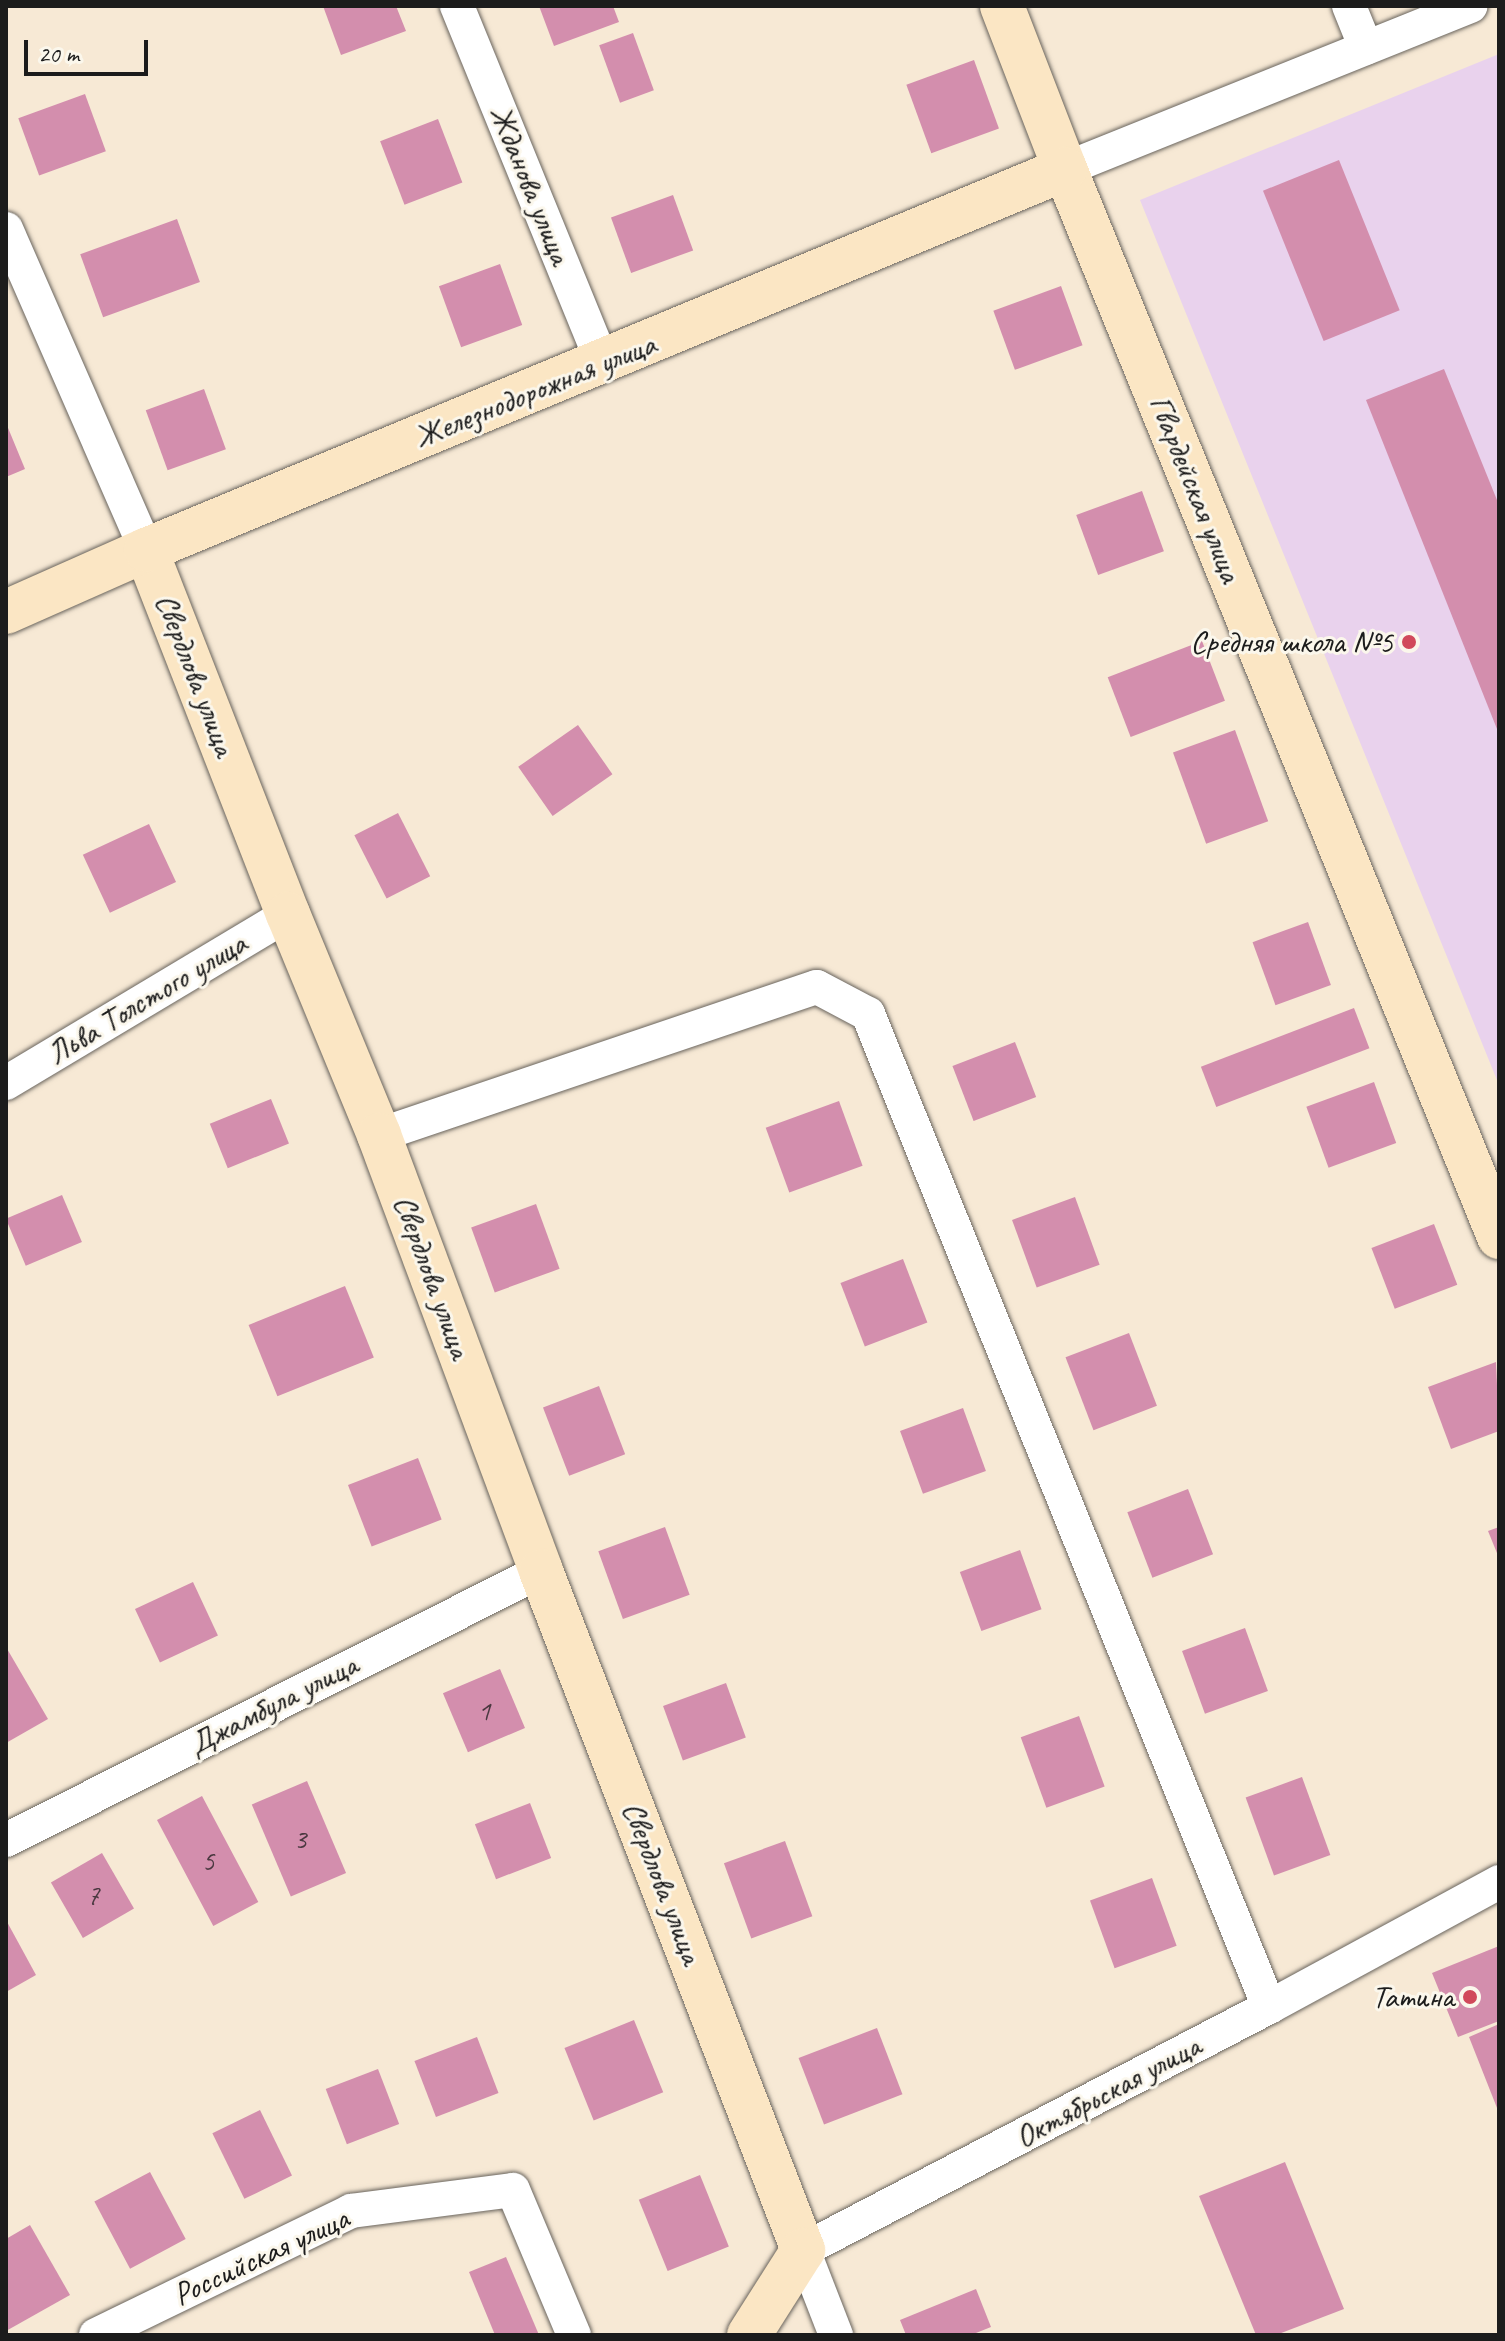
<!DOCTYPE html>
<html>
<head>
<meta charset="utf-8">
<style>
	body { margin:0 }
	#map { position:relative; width:1505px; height:2341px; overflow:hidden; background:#f7e9d5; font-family:Caveat,sans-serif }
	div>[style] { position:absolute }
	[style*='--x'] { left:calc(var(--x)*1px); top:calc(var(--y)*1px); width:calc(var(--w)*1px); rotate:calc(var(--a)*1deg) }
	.built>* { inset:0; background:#e9d2ed }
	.building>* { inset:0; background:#d38ead; transform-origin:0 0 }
	.roads { filter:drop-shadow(0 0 2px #69645d) drop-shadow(0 0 2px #69645d) }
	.street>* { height:34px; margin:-17px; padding:0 17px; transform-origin:17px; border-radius:17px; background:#fff }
	.secondary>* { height:44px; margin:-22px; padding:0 22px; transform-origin:22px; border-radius:22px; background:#fbe6c4 }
	.dots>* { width:22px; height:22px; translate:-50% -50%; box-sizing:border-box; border:4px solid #fbf7ec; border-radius:50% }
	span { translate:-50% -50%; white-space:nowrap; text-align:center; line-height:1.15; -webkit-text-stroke:6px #fbf7ec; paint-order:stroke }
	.number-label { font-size:28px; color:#4a3840 }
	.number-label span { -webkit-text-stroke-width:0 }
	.street-label { font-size:32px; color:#1c1c1c }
	.poi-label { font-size:32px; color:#1c1c1c }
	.right { translate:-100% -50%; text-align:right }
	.frame { position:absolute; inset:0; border:8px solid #1c1c1c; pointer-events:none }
	.scale { position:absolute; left:24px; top:40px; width:124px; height:36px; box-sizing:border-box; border:4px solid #1c1c1c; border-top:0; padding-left:10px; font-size:24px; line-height:28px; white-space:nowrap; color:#1c1c1c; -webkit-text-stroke:6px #fbf7ec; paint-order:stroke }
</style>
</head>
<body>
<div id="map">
	<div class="built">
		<i style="clip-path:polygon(1499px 54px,1499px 1085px,1140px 200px)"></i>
	</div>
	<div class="building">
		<i style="clip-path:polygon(323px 6px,396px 6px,406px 31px,341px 55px)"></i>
		<i style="clip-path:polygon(539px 6px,613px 6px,619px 22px,554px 46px)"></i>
		<i style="left:633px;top:33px;width:61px;height:36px;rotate:70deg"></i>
		<i style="left:974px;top:60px;width:73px;height:72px;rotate:70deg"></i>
		<i style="left:85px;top:94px;width:61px;height:71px;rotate:70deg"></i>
		<i style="left:438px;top:119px;width:68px;height:62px;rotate:69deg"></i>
		<i style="left:1339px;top:160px;width:162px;height:82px;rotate:68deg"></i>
		<i style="left:673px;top:195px;width:59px;height:66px;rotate:70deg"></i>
		<i style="left:177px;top:219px;width:67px;height:103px;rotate:70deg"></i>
		<i style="left:500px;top:264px;width:65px;height:65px;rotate:70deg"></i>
		<i style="left:1061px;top:286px;width:63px;height:72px;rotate:70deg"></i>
		<i style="clip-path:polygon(1444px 369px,1499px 505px,1499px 734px,1366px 400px)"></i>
		<i style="left:204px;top:389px;width:64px;height:62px;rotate:70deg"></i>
		<i style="clip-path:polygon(6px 423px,25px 469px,6px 477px)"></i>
		<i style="left:1142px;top:491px;width:64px;height:70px;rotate:70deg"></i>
		<i style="left:1202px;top:641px;width:64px;height:101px;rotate:69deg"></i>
		<i style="left:578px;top:725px;width:60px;height:73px;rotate:55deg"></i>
		<i style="left:1235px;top:730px;width:97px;height:66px;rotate:70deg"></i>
		<i style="left:398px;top:813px;width:71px;height:49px;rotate:63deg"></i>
		<i style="left:149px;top:824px;width:64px;height:73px;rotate:65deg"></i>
		<i style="left:1308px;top:922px;width:67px;height:59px;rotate:70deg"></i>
		<i style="left:1354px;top:1008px;width:43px;height:164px;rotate:69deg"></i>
		<i style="left:1015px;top:1042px;width:59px;height:67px;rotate:69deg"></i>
		<i style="left:1374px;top:1082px;width:65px;height:72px;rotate:70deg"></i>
		<i style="left:271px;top:1099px;width:48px;height:66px;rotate:68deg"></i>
		<i style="left:839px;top:1101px;width:69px;height:78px;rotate:70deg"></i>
		<i style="left:62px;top:1195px;width:51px;height:61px;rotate:67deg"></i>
		<i style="left:1075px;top:1197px;width:72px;height:67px;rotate:70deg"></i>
		<i style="left:536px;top:1204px;width:69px;height:69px;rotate:70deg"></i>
		<i style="left:1434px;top:1224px;width:65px;height:67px;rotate:69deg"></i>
		<i style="left:903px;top:1259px;width:68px;height:67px;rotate:69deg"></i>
		<i style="left:345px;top:1286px;width:77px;height:104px;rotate:68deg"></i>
		<i style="left:1129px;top:1333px;width:78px;height:68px;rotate:69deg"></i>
		<i style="clip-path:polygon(1496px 1362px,1499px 1431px,1451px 1449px,1428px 1387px)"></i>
		<i style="left:599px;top:1386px;width:73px;height:60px;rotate:69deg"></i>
		<i style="left:963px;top:1408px;width:67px;height:67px;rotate:70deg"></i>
		<i style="left:418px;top:1458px;width:66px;height:75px;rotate:69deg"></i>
		<i style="left:1188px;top:1489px;width:70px;height:65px;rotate:69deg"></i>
		<i style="left:665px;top:1527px;width:72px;height:71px;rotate:70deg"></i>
		<i style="clip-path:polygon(1499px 1527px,1499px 1558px,1488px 1531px)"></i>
		<i style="left:1020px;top:1550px;width:63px;height:64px;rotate:70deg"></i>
		<i style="left:193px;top:1582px;width:59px;height:64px;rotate:65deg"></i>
		<i style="left:1245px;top:1628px;width:67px;height:67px;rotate:70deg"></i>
		<i style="clip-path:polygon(6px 1647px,48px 1719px,6px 1743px)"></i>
		<i style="left:500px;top:1669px;width:64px;height:62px;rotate:67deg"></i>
		<i style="left:726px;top:1683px;width:58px;height:67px;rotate:70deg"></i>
		<i style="left:1079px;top:1716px;width:75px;height:62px;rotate:70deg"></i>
		<i style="left:1302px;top:1777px;width:83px;height:60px;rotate:70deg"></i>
		<i style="left:307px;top:1781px;width:100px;height:60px;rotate:67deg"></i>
		<i style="left:202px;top:1796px;width:120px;height:51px;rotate:62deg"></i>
		<i style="left:530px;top:1803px;width:59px;height:59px;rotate:69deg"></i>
		<i style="left:785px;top:1841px;width:80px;height:65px;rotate:70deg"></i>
		<i style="left:102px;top:1853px;width:64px;height:59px;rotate:60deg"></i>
		<i style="left:1152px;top:1878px;width:72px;height:66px;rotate:70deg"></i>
		<i style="clip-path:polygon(6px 1920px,36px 1975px,6px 1992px)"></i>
		<i style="clip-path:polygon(1499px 1946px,1499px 2021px,1458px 2037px,1432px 1973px)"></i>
		<i style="left:634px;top:2020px;width:78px;height:75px;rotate:68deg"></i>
		<i style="clip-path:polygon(1499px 2024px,1499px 2113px,1469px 2037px)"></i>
		<i style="left:877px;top:2028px;width:71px;height:84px;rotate:69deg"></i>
		<i style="left:477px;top:2037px;width:60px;height:67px;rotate:69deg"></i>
		<i style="left:378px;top:2069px;width:59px;height:56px;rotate:69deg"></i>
		<i style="left:260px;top:2110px;width:73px;height:53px;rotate:64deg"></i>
		<i style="clip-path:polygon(1285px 2162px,1344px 2309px,1276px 2335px,1256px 2335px,1199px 2196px)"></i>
		<i style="left:150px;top:2172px;width:76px;height:63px;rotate:62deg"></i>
		<i style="left:700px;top:2175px;width:77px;height:66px;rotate:68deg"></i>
		<i style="clip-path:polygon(30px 2225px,70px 2295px,6px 2331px,6px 2239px)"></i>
		<i style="clip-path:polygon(506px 2257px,539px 2335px,495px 2335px,469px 2272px)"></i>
		<i style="clip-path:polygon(976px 2289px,991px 2327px,971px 2335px,906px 2335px,900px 2320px)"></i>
	</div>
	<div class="roads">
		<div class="street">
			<i style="--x:457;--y:6;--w:387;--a:67.8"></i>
			<i style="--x:1349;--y:6;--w:45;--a:68"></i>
			<i style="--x:1065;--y:169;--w:437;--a:-21.9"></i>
			<i style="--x:6;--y:229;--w:350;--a:66.4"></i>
			<i style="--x:6;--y:1083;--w:329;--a:-30.9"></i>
			<i style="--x:379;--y:1135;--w:462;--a:-18.7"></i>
			<i style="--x:817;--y:987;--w:58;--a:27.9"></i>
			<i style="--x:868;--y:1014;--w:1071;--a:68.01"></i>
			<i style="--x:6;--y:1840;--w:599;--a:-26.69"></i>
			<i style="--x:96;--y:2335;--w:284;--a:-25.9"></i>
			<i style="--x:351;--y:2211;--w:163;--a:-7.4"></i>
			<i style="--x:513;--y:2190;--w:157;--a:67.2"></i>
			<i style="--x:836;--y:2335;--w:91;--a:-111.2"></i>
			<i style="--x:803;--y:2250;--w:526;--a:-27.54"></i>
			<i style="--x:1269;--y:2007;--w:262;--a:-28.5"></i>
		</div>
		<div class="secondary">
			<i style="--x:1002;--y:6;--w:175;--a:68.9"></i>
			<i style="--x:1065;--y:169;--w:1153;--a:67.88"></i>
			<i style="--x:146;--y:550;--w:391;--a:68.7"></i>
			<i style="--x:288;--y:914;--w:239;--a:67.6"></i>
			<i style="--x:379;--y:1135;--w:465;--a:69.6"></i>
			<i style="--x:541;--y:1571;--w:728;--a:68.9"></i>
			<i style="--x:803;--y:2250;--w:101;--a:122.4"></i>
			<i style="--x:6;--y:612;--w:153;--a:-23.9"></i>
			<i style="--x:146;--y:550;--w:995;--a:-22.52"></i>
		</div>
	</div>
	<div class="dots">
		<i style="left:1409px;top:642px;background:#d1495b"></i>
		<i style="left:1470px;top:1997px;background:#d1495b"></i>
	</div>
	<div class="number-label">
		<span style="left:484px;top:1711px">1</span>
		<span style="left:300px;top:1839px">3</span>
		<span style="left:208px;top:1861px">5</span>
		<span style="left:93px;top:1895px">7</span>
	</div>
	<div class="street-label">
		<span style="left:530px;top:185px;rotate:68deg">Жданова улица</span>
		<span style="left:535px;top:391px;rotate:-22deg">Железнодорожная улица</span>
		<span style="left:1195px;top:489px;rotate:68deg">Гвардейская улица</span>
		<span style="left:195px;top:675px;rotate:69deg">Свердлова улица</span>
		<span style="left:147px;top:999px;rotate:-31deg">Льва Толстого улица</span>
		<span style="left:432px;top:1277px;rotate:70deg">Свердлова улица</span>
		<span style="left:273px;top:1705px;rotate:-27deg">Джамбула улица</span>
		<span style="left:662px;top:1883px;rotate:69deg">Свердлова улица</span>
		<span style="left:1108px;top:2092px;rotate:-28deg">Октябрьская улица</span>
		<span style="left:261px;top:2257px;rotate:-25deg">Российская улица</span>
	</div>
	<div class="poi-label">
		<span class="right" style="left:1393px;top:642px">Средняя школа №5</span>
		<span class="right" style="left:1454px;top:1997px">Татина</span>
	</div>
	<div class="frame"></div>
	<div class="scale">20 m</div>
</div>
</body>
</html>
